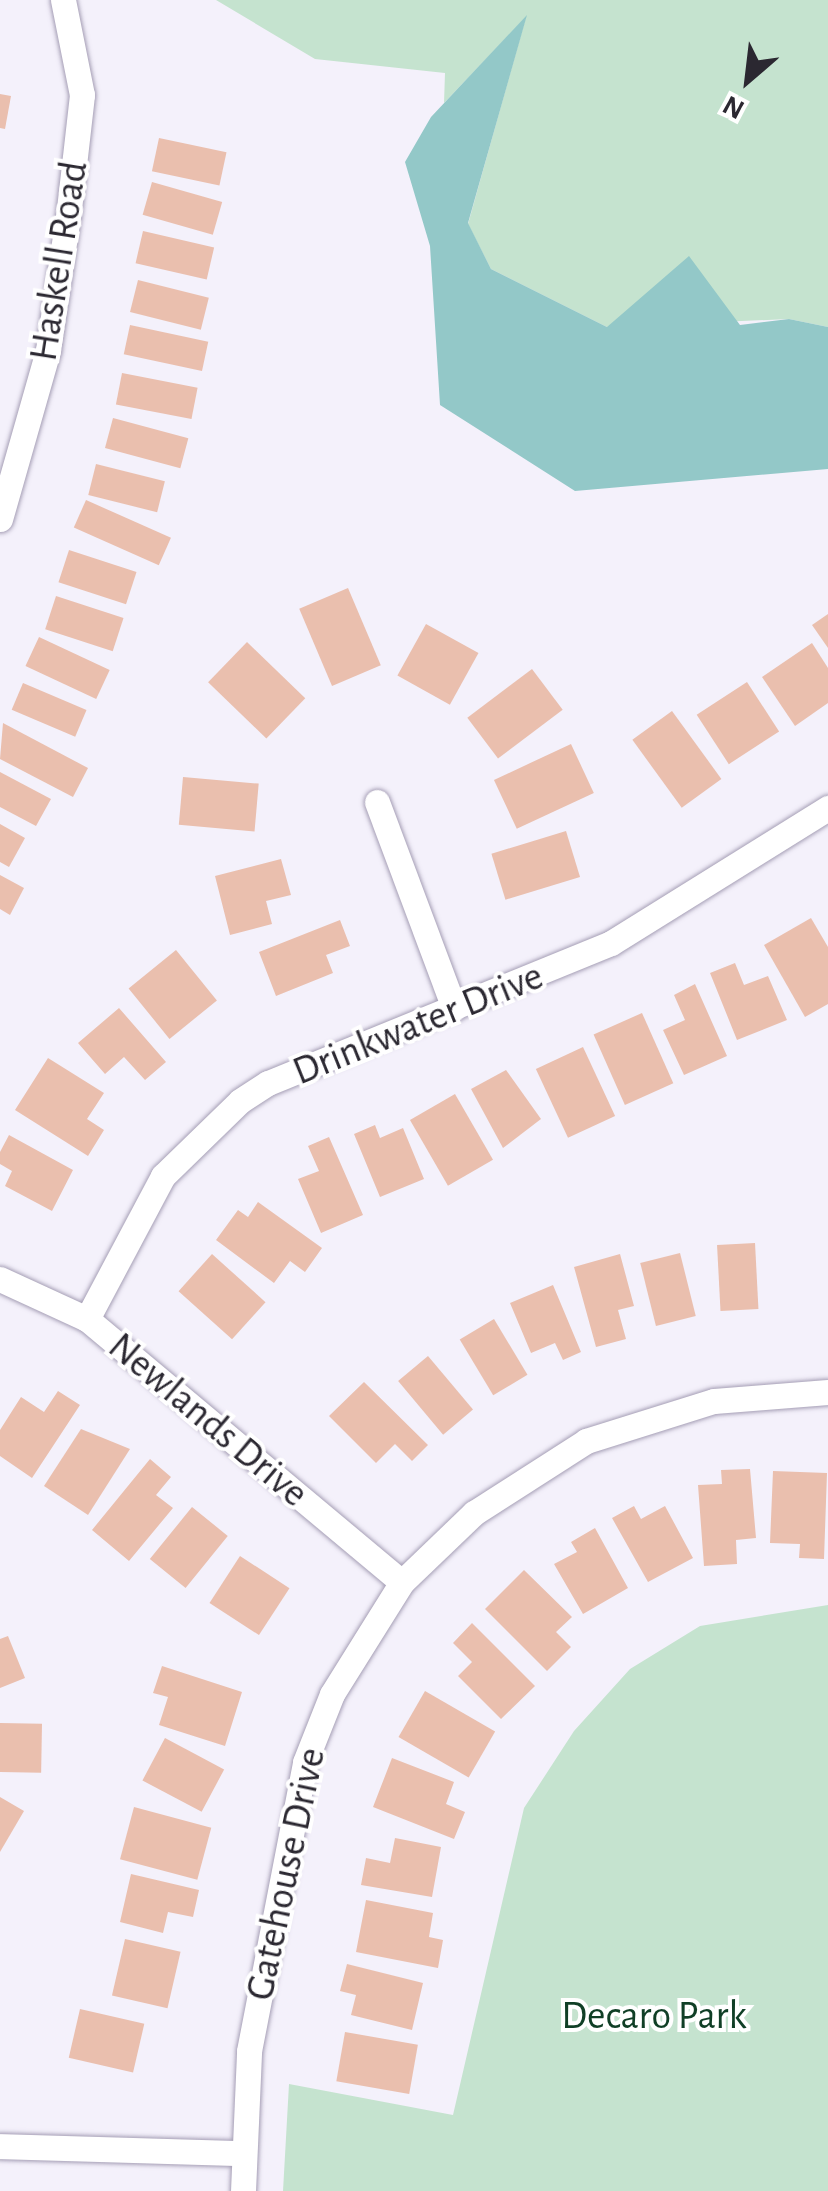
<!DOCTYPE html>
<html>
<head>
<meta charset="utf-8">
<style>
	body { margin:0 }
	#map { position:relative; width:828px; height:2191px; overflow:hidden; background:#f4f1fb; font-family:"Alegreya Sans",sans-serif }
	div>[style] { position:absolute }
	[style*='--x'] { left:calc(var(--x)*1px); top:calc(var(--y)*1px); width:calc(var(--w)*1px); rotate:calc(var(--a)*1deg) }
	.green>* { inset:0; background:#c5e3cf }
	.water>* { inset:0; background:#93c8c8 }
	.building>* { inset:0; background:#eabfae; transform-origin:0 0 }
	.roads { filter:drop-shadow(0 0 2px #a59eb5) drop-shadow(0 0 2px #a59eb5) }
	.minor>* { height:25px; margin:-12.5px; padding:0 12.5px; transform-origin:12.5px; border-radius:12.5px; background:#fff }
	span { translate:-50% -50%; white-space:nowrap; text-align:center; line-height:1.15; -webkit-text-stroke:8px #fff; paint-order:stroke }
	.street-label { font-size:40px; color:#2b2831 }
	.park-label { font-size:40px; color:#103f26 }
	.north { position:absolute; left:698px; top:30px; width:100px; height:100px; -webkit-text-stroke:8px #fff; paint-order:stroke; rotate:208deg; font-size:28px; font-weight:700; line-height:40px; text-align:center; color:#2b2831 }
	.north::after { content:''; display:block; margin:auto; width:35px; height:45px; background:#2b2831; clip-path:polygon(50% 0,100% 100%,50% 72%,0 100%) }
</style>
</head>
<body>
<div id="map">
	<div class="green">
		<i style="clip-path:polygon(216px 0,828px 0,828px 327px,789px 319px,607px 327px,491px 269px,468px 224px,526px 17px,444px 103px,445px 73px,315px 59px)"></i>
		<i style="clip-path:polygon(828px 1605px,828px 2191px,283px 2191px,289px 2084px,453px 2115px,524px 1808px,574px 1731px,630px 1669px,700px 1626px)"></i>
	</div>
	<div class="water">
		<i style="clip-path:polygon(527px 15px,468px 223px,491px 269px,607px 327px,689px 256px,740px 325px,789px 319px,828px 327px,828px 469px,575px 491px,440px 405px,430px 246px,405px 162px,431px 117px)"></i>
	</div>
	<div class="building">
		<i style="clip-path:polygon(0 94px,11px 96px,5px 129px,0 128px)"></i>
		<i style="left:159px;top:138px;width:69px;height:34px;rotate:12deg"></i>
		<i style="left:152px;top:182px;width:73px;height:34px;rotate:16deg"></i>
		<i style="left:143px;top:231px;width:73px;height:33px;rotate:13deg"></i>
		<i style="left:138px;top:280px;width:73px;height:33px;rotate:14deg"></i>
		<i style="left:130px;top:325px;width:80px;height:30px;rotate:12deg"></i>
		<i style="left:122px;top:373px;width:77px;height:32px;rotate:11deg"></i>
		<i style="left:113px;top:418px;width:78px;height:31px;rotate:15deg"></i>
		<i style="left:96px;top:464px;width:71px;height:32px;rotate:14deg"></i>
		<i style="left:86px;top:500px;width:93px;height:30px;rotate:24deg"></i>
		<i style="left:69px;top:550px;width:71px;height:34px;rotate:18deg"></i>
		<i style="left:348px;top:588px;width:84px;height:53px;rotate:67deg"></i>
		<i style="left:56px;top:596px;width:71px;height:35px;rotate:18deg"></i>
		<i style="clip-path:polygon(828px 614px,828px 648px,812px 625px)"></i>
		<i style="left:426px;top:624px;width:60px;height:59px;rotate:29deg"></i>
		<i style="left:39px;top:637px;width:78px;height:32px;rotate:25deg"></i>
		<i style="left:247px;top:642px;width:81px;height:56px;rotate:44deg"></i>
		<i style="clip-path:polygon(812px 643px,828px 668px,828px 703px,795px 726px,762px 677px)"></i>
		<i style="left:532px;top:669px;width:51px;height:81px;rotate:53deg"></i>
		<i style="left:747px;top:682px;width:59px;height:60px;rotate:57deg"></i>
		<i style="left:23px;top:683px;width:69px;height:29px;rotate:23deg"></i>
		<i style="left:672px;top:711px;width:84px;height:49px;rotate:54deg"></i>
		<i style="clip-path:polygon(3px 723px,88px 768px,73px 797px,0 759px)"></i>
		<i style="left:571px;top:744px;width:54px;height:85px;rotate:65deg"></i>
		<i style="clip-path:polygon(0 772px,51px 799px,36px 826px,0 807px)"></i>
		<i style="left:183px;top:777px;width:76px;height:48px;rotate:5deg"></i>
		<i style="clip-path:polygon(0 824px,25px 838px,9px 867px,0 862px)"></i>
		<i style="left:566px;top:831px;width:48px;height:78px;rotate:73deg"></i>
		<i style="clip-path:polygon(281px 859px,291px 895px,266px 901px,272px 924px,230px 935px,215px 876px)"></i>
		<i style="clip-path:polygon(0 875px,24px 888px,10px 915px,0 909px)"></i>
		<i style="clip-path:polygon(811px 918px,828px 947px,828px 1004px,805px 1017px,764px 945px)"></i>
		<i style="clip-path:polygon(340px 920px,350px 946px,326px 955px,333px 973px,276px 996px,259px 952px)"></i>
		<i style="left:176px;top:950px;width:65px;height:61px;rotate:51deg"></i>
		<i style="clip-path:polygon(735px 963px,744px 985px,768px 976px,787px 1020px,737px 1040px,710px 973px)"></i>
		<i style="clip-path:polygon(695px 984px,727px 1056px,684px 1075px,663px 1030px,685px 1020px,674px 995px)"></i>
		<i style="clip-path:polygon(119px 1008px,166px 1062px,145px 1080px,124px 1057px,105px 1074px,78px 1043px)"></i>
		<i style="left:642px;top:1013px;width:77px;height:53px;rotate:66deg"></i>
		<i style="left:583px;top:1047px;width:76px;height:52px;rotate:65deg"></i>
		<i style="clip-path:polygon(48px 1058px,104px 1093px,87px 1119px,104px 1130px,88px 1156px,15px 1110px)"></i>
		<i style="clip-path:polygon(506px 1070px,541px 1119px,503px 1148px,471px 1089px)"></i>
		<i style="left:455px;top:1094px;width:76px;height:52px;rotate:60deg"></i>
		<i style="clip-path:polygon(375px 1125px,380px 1138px,403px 1128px,424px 1179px,380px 1197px,354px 1134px)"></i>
		<i style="clip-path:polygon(9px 1135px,73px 1170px,52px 1211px,5px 1186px,12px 1171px,0 1164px,0 1152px)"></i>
		<i style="clip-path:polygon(329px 1137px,363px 1215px,321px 1233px,298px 1179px,319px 1171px,308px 1146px)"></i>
		<i style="clip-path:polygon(258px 1202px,322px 1248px,305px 1272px,290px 1261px,274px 1283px,216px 1240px,238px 1210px,248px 1217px)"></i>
		<i style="left:755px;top:1243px;width:66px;height:38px;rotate:87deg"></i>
		<i style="left:680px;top:1253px;width:65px;height:41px;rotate:76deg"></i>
		<i style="left:212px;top:1254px;width:72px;height:50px;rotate:42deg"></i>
		<i style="clip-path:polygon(620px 1254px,634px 1306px,618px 1310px,626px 1339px,596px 1347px,574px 1267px)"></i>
		<i style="clip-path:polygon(553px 1285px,581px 1352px,563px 1360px,555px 1343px,531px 1353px,510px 1303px)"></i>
		<i style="left:494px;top:1319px;width:65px;height:40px;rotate:59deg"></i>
		<i style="left:428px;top:1356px;width:70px;height:39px;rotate:50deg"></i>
		<i style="clip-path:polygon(364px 1382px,428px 1445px,412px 1461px,395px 1444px,376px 1463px,329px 1416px)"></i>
		<i style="clip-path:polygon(58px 1391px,80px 1405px,32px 1478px,0 1456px,0 1430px,21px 1397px,44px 1412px)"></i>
		<i style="clip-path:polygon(81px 1429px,130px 1449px,88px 1515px,44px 1486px)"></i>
		<i style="clip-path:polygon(150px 1459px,171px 1477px,156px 1495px,173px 1508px,129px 1561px,92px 1530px)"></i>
		<i style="clip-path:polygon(750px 1469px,756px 1538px,736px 1540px,737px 1564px,704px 1566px,698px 1485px,722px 1484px,721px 1470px)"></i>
		<i style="clip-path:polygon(773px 1471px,827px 1473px,824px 1559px,799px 1558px,800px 1544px,770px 1543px)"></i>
		<i style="clip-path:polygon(634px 1506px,641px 1519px,665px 1506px,693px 1558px,648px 1582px,612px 1518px)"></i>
		<i style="left:192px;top:1507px;width:46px;height:67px;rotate:39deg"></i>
		<i style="clip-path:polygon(595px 1528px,628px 1588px,583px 1614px,554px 1564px,577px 1552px,571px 1542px)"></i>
		<i style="left:240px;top:1556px;width:59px;height:56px;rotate:33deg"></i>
		<i style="clip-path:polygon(524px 1570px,572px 1617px,556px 1632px,571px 1647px,547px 1671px,485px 1609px)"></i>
		<i style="clip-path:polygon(472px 1623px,535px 1686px,501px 1719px,458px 1676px,472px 1662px,453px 1643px)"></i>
		<i style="clip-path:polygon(8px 1636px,25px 1678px,0 1688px,0 1639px)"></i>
		<i style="clip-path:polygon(162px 1666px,242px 1692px,225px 1746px,159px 1725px,168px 1697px,153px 1693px)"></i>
		<i style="left:425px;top:1691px;width:81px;height:53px;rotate:30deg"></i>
		<i style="left:0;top:1723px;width:42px;height:49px;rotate:1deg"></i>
		<i style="left:165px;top:1738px;width:67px;height:48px;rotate:28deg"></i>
		<i style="clip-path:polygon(392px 1758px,454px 1782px,446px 1804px,465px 1812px,454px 1839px,373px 1807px)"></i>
		<i style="clip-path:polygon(0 1797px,24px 1811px,0 1852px)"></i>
		<i style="left:134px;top:1807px;width:80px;height:54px;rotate:15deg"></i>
		<i style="clip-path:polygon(395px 1838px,441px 1847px,432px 1897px,361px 1885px,366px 1858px,390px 1863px)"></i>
		<i style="clip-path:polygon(131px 1874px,199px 1890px,193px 1917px,168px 1912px,163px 1933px,120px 1922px)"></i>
		<i style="clip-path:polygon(366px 1900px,433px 1913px,429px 1937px,443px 1940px,438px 1968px,356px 1952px)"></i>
		<i style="left:125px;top:1939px;width:57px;height:58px;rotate:13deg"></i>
		<i style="clip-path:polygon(347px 1964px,423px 1983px,412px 2030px,351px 2015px,356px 1995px,340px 1991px)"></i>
		<i style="left:80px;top:2009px;width:66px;height:50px;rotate:13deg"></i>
		<i style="left:345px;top:2032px;width:74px;height:50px;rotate:10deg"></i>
	</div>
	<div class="roads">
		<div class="minor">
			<i style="--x:0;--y:519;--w:176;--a:-74.1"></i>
			<i style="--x:48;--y:350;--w:143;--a:-81.5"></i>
			<i style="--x:69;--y:209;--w:115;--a:-83.5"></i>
			<i style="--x:82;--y:95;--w:97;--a:-101.3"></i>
			<i style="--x:377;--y:802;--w:220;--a:69.5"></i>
			<i style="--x:0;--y:1279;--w:96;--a:24.7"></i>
			<i style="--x:87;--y:1319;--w:410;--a:39.9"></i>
			<i style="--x:87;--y:1319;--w:162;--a:-62"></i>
			<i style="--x:163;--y:1176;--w:107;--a:-44.2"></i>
			<i style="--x:240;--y:1101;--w:33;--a:-33"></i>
			<i style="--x:268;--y:1083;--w:370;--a:-22.2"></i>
			<i style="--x:611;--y:943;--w:256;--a:-31.9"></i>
			<i style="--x:0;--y:2146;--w:240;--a:1.7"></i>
			<i style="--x:243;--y:2191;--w:140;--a:-87.5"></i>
			<i style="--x:249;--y:2051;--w:294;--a:-79"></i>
			<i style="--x:305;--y:1762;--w:73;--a:-68.3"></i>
			<i style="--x:332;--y:1694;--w:132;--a:-58"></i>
			<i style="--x:402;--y:1582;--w:100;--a:-43.8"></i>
			<i style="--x:474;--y:1513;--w:133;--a:-32.7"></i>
			<i style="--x:586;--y:1441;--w:134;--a:-17.4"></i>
			<i style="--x:714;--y:1401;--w:114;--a:-4.5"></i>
		</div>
	</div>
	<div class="street-label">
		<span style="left:59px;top:261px;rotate:-81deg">Haskell Road</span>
		<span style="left:418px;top:1024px;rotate:-22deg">Drinkwater Drive</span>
		<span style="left:208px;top:1420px;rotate:40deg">Newlands Drive</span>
		<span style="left:286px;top:1874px;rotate:-78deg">Gatehouse Drive</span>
	</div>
	<div class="park-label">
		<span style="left:654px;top:2016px">Decaro Park</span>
	</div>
	<div class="north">N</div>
</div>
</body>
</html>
